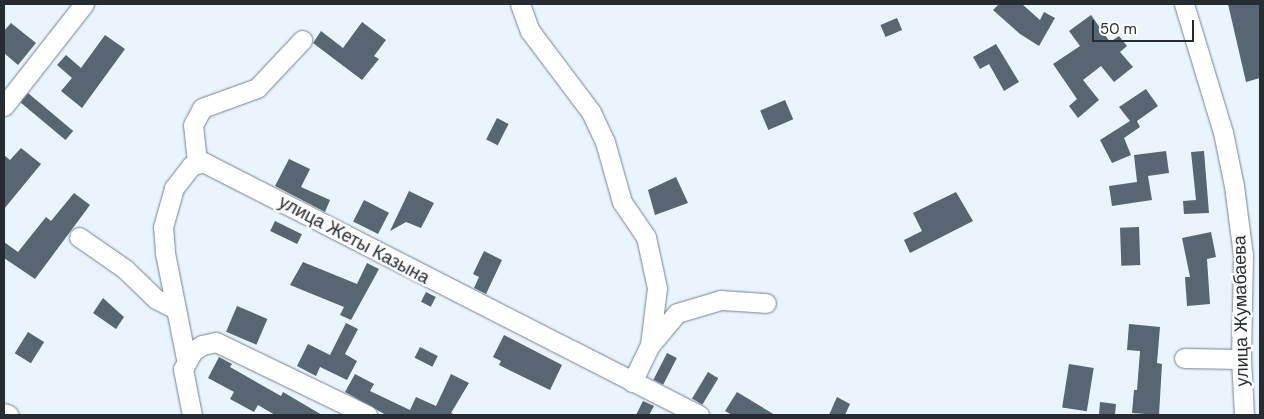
<!DOCTYPE html>
<html>
<head>
<meta charset="utf-8">
<style>
	body { margin:0 }
	#map { position:relative; width:1264px; height:419px; overflow:hidden; background:#eaf4fd; font-family:"DM Sans",sans-serif }
	div>[style] { position:absolute }
	[style*='--x'] { left:calc(var(--x)*1px); top:calc(var(--y)*1px); width:calc(var(--w)*1px); rotate:calc(var(--a)*1deg) }
	.building>* { inset:0; background:#576672; transform-origin:0 0 }
	.roads { filter:drop-shadow(0 0 1px #748390) drop-shadow(0 0 1px #748390) }
	.minor>* { height:19px; margin:-9.5px; padding:0 9.5px; transform-origin:9.5px; border-radius:9.5px; background:#fff }
	span { translate:-50% -50%; white-space:nowrap; text-align:center; line-height:1.15; -webkit-text-stroke:5px #fff; paint-order:stroke }
	.street-label { font-size:18px; color:#262c31 }
	.frame { position:absolute; inset:0; border:5px solid #262c31; pointer-events:none }
	.scale { position:absolute; left:1092px; top:20px; width:102px; height:22px; box-sizing:border-box; border:2px solid #262c31; border-top:0; padding-left:6px; font-size:15px; line-height:18px; white-space:nowrap; color:#262c31; -webkit-text-stroke:4px #fff; paint-order:stroke }
</style>
</head>
<body>
<div id="map">
	<div class="building">
		<i style="clip-path:polygon(999px 4px,1022px 4px,1040px 20px,1044px 12px,1055px 18px,1039px 46px,1020px 34px,993px 10px)"></i>
		<i style="clip-path:polygon(1228px 4px,1260px 4px,1260px 78px,1246px 82px)"></i>
		<i style="clip-path:polygon(1091px 15px,1110px 42px,1119px 36px,1127px 46px,1120px 52px,1133px 67px,1114px 82px,1101px 66px,1083px 80px,1099px 100px,1078px 118px,1069px 106px,1077px 99px,1053px 64px,1080px 46px,1069px 31px)"></i>
		<i style="left:897px;top:18px;width:13px;height:18px;rotate:67deg"></i>
		<i style="clip-path:polygon(362px 22px,386px 40px,374px 56px,379px 59px,362px 80px,313px 43px,321px 31px,343px 48px)"></i>
		<i style="clip-path:polygon(11px 23px,36px 43px,18px 65px,4px 53px,4px 31px)"></i>
		<i style="clip-path:polygon(105px 35px,125px 49px,82px 108px,61px 91px,72px 78px,57px 65px,66px 55px,81px 68px)"></i>
		<i style="clip-path:polygon(996px 44px,1019px 82px,1004px 91px,989px 64px,980px 69px,973px 57px)"></i>
		<i style="clip-path:polygon(1146px 89px,1158px 106px,1137px 121px,1140px 127px,1124px 138px,1131px 155px,1112px 163px,1100px 140px,1130px 121px,1119px 107px)"></i>
		<i style="left:28px;top:93px;width:59px;height:12px;rotate:40deg"></i>
		<i style="left:785px;top:100px;width:21px;height:27px;rotate:67deg"></i>
		<i style="left:497px;top:118px;width:13px;height:24px;rotate:27deg"></i>
		<i style="clip-path:polygon(21px 148px,41px 164px,4px 209px,4px 155px,10px 160px)"></i>
		<i style="clip-path:polygon(1166px 151px,1169px 173px,1148px 176px,1152px 200px,1112px 206px,1109px 186px,1137px 182px,1134px 155px)"></i>
		<i style="clip-path:polygon(1204px 151px,1209px 213px,1184px 214px,1183px 201px,1196px 200px,1191px 152px)"></i>
		<i style="clip-path:polygon(289px 159px,310px 169px,301px 187px,330px 200px,325px 212px,275px 186px)"></i>
		<i style="clip-path:polygon(676px 177px,688px 203px,655px 215px,648px 190px)"></i>
		<i style="clip-path:polygon(409px 191px,434px 203px,421px 228px,406px 222px,390px 231px)"></i>
		<i style="clip-path:polygon(956px 192px,973px 221px,910px 253px,904px 240px,922px 231px,913px 213px)"></i>
		<i style="clip-path:polygon(74px 193px,90px 205px,35px 279px,4px 258px,4px 242px,18px 252px,46px 217px,51px 221px)"></i>
		<i style="left:364px;top:200px;width:28px;height:24px;rotate:27deg"></i>
		<i style="left:275px;top:221px;width:30px;height:11px;rotate:26deg"></i>
		<i style="left:1139px;top:227px;width:38px;height:19px;rotate:88deg"></i>
		<i style="clip-path:polygon(1211px 232px,1216px 257px,1207px 259px,1210px 304px,1187px 306px,1185px 277px,1190px 277px,1182px 238px)"></i>
		<i style="clip-path:polygon(484px 251px,502px 260px,486px 294px,474px 288px,479px 277px,473px 274px)"></i>
		<i style="clip-path:polygon(303px 262px,357px 284px,367px 263px,379px 269px,351px 320px,340px 315px,344px 307px,290px 285px)"></i>
		<i style="left:426px;top:292px;width:11px;height:11px;rotate:27deg"></i>
		<i style="clip-path:polygon(103px 298px,124px 317px,116px 329px,93px 313px)"></i>
		<i style="left:237px;top:306px;width:33px;height:28px;rotate:23deg"></i>
		<i style="clip-path:polygon(346px 323px,358px 329px,345px 354px,357px 361px,347px 380px,320px 367px,316px 376px,297px 366px,308px 344px,330px 355px)"></i>
		<i style="clip-path:polygon(1129px 324px,1160px 327px,1157px 363px,1162px 364px,1159px 415px,1132px 413px,1134px 390px,1137px 390px,1140px 351px,1127px 350px)"></i>
		<i style="left:28px;top:332px;width:19px;height:25px;rotate:32deg"></i>
		<i style="clip-path:polygon(504px 335px,562px 365px,550px 390px,499px 365px,501px 361px,493px 357px)"></i>
		<i style="left:420px;top:347px;width:20px;height:12px;rotate:27deg"></i>
		<i style="left:667px;top:353px;width:11px;height:30px;rotate:27deg"></i>
		<i style="clip-path:polygon(219px 357px,232px 364px,230px 367px,281px 396px,283px 392px,322px 415px,275px 415px,258px 405px,254px 412px,230px 399px,234px 392px,208px 378px)"></i>
		<i style="left:1069px;top:364px;width:25px;height:44px;rotate:9deg"></i>
		<i style="left:708px;top:372px;width:12px;height:31px;rotate:31deg"></i>
		<i style="clip-path:polygon(355px 374px,374px 384px,370px 391px,410px 410px,416px 397px,436px 406px,451px 374px,469px 383px,451px 413px,456px 415px,386px 415px,345px 392px)"></i>
		<i style="clip-path:polygon(737px 392px,775px 415px,732px 415px,725px 411px)"></i>
		<i style="clip-path:polygon(837px 397px,850px 404px,845px 415px,829px 415px)"></i>
		<i style="clip-path:polygon(643px 401px,654px 406px,649px 415px,636px 415px)"></i>
		<i style="clip-path:polygon(1100px 402px,1116px 404px,1115px 415px,1099px 415px)"></i>
	</div>
	<div class="roads">
		<div class="minor">
			<i style="--x:520;--y:4;--w:29;--a:70"></i>
			<i style="--x:530;--y:31;--w:101;--a:53"></i>
			<i style="--x:591;--y:112;--w:33;--a:65"></i>
			<i style="--x:605;--y:142;--w:62;--a:74.2"></i>
			<i style="--x:622;--y:202;--w:42;--a:55.6"></i>
			<i style="--x:646;--y:237;--w:52;--a:77.8"></i>
			<i style="--x:657;--y:288;--w:57;--a:97"></i>
			<i style="--x:1184;--y:4;--w:134;--a:73.1"></i>
			<i style="--x:1223;--y:132;--w:55;--a:78.5"></i>
			<i style="--x:1234;--y:186;--w:70;--a:82.6"></i>
			<i style="--x:1243;--y:255;--w:104;--a:91.1"></i>
			<i style="--x:1241;--y:359;--w:56;--a:86.9"></i>
			<i style="--x:4;--y:106;--w:130;--a:-51.9"></i>
			<i style="--x:197;--y:162;--w:37;--a:-96"></i>
			<i style="--x:193;--y:125;--w:19;--a:-62"></i>
			<i style="--x:202;--y:108;--w:59;--a:-20"></i>
			<i style="--x:257;--y:88;--w:66;--a:-46.8"></i>
			<i style="--x:79;--y:237;--w:56;--a:34.8"></i>
			<i style="--x:125;--y:269;--w:43;--a:44.1"></i>
			<i style="--x:156;--y:299;--w:22;--a:27"></i>
			<i style="--x:1184;--y:358;--w:57;--a:1"></i>
			<i style="--x:186;--y:359;--w:108;--a:-101.2"></i>
			<i style="--x:165;--y:253;--w:26;--a:-94"></i>
			<i style="--x:163;--y:227;--w:41;--a:-74.2"></i>
			<i style="--x:174;--y:188;--w:28;--a:-52"></i>
			<i style="--x:191;--y:166;--w:13;--a:-18"></i>
			<i style="--x:203;--y:162;--w:557;--a:27.03"></i>
			<i style="--x:632;--y:382;--w:41;--a:-64.1"></i>
			<i style="--x:650;--y:345;--w:42;--a:-49.8"></i>
			<i style="--x:677;--y:313;--w:46;--a:-16.5"></i>
			<i style="--x:721;--y:300;--w:45;--a:3.8"></i>
			<i style="--x:4;--y:413;--w:5;--a:22"></i>
			<i style="--x:192;--y:415;--w:47;--a:-101.1"></i>
			<i style="--x:183;--y:369;--w:21;--a:-61"></i>
			<i style="--x:193;--y:351;--w:11;--a:-34"></i>
			<i style="--x:202;--y:345;--w:14;--a:-12"></i>
			<i style="--x:216;--y:342;--w:168;--a:25.8"></i>
		</div>
	</div>
	<div class="street-label">
		<span style="left:354px;top:240px;rotate:28deg">улица Жеты Казына</span>
		<span style="left:1241px;top:311px;rotate:-91deg">улица Жумабаева</span>
	</div>
	<div class="frame"></div>
	<div class="scale">50 m</div>
</div>
</body>
</html>
